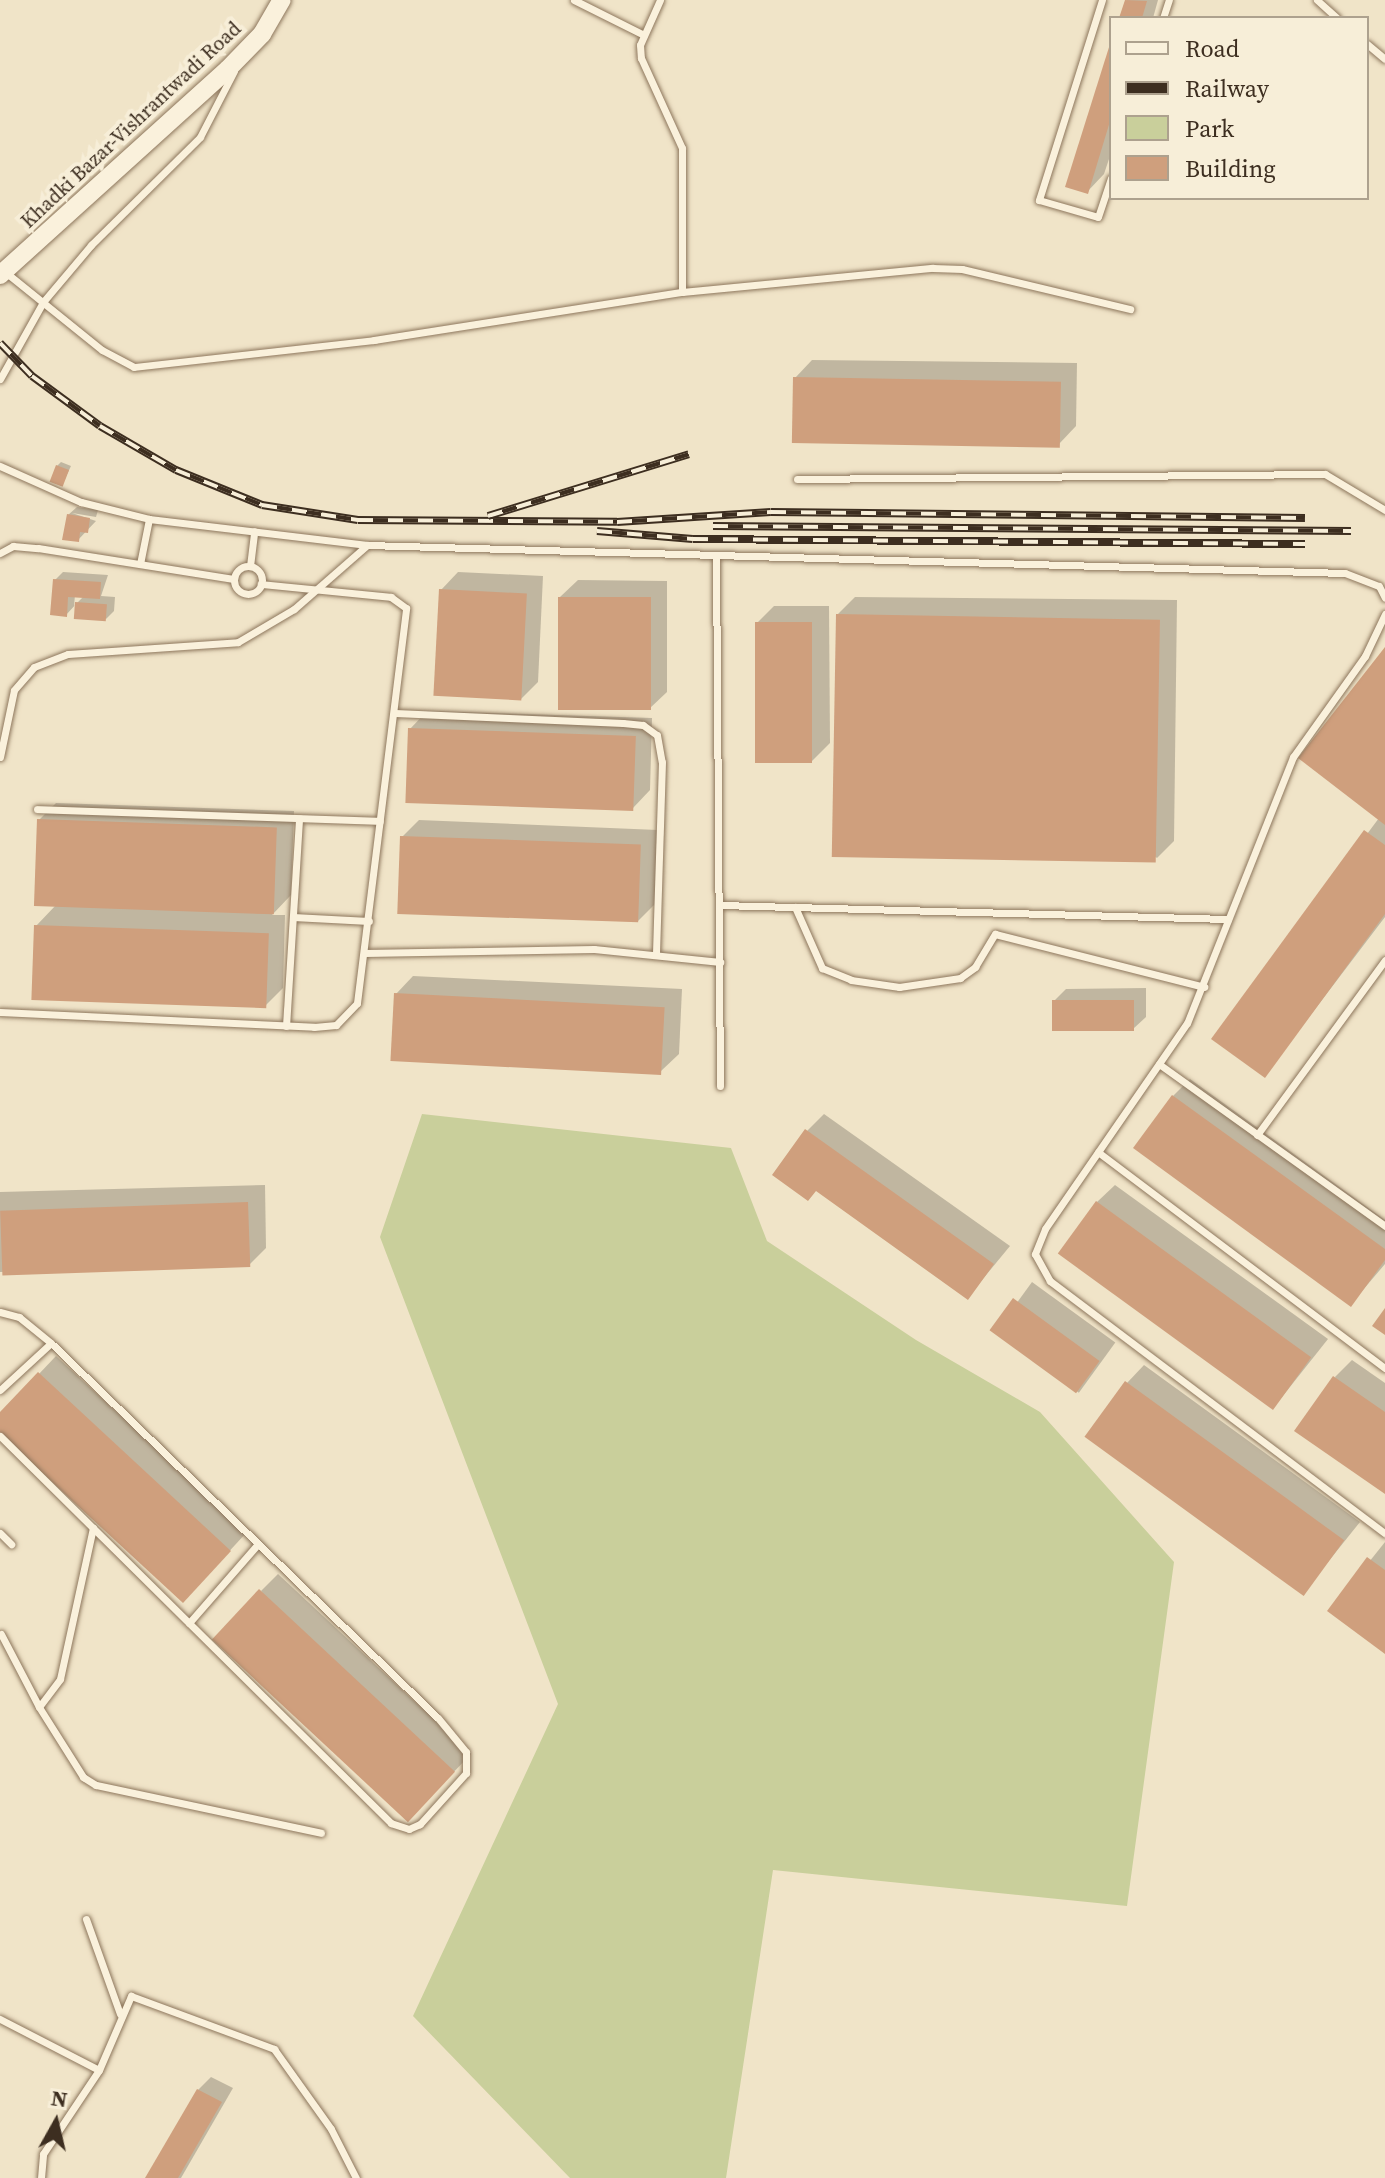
<!DOCTYPE html>
<html>
<head>
<meta charset="utf-8">
<style>
	body { margin:0 }
	#map { position:relative; width:1385px; height:2178px; overflow:hidden; background:#f0e4c8; font-family:"Source Serif 4",serif }
	div>[style] { position:absolute }
	[style*='--x'] { left:calc(var(--x)*1px); top:calc(var(--y)*1px); width:calc(var(--w)*1px); rotate:calc(var(--a)*1deg) }
	.green>* { inset:0; background:#c9cf9b }
	.shadow>* { inset:0; background:#0003; transform-origin:0 0 }
	.building>* { inset:0; background:#cf9f7d; transform-origin:0 0 }
	.roads { filter:drop-shadow(0 0 2px #8d765c) drop-shadow(0 0 2px #8d765c) }
	.service>* { height:7px; margin:-3.5px; padding:0 3.5px; transform-origin:3.5px; border-radius:3.5px; background:#faf1dc }
	.service>.ring { margin:-3.5px; padding:0; box-sizing:content-box; background:none; border:7px solid #faf1dc; border-radius:50% }
	.tertiary>* { height:18px; margin:-9px; padding:0 9px; transform-origin:9px; border-radius:9px; background:#faf1dc }
	.rail>* { height:8px; margin-top:-4px; transform-origin:0; background:repeating-linear-gradient(90deg,#f7eed8 0 15px,#3d2e20 0 30px); box-sizing:border-box; border-block:2px solid #3d2e20 }
	span { translate:-50% -50%; white-space:nowrap; text-align:center; line-height:1.15; -webkit-text-stroke:8px #f7eed8; paint-order:stroke }
	.street-label { font-size:20px; color:#3d2e20 }
	.legend { position:absolute; left:1109px; top:16px; width:260px; height:184px; box-sizing:border-box; background:#f7eed8; border:2px solid #ada18e; margin:0; padding:10px 14px; list-style:none; font-size:24px; color:#3d2e20 }
	.legend li { display:flex; align-items:center; gap:16px; height:40px }
	.legend b { width:40px; border:2px solid #ada18e }
	.north { position:absolute; left:16px; top:2082px; width:80px; height:80px; -webkit-text-stroke:6px #f7eed8; paint-order:stroke; rotate:8deg; font-size:22px; font-weight:700; line-height:32px; text-align:center; color:#3d2e20 }
	.north::after { content:''; display:block; margin:auto; width:28px; height:36px; background:#3d2e20; clip-path:polygon(50% 0,100% 100%,50% 72%,0 100%) }
</style>
</head>
<body>
<div id="map">
	<div class="green">
		<i style="clip-path:polygon(422px 1114px,731px 1148px,767px 1241px,916px 1340px,1040px 1412px,1174px 1562px,1127px 1906px,773px 1870px,726px 2178px,570px 2178px,413px 2016px,558px 1704px,380px 1237px)"></i>
	</div>
	<div class="shadow">
		<i style="clip-path:polygon(1127px 0,1158px 0,1153px 18px,1121px 18px)"></i>
		<i style="clip-path:polygon(1111px 49px,1111px 153px,1104px 174px,1087px 192px,1067px 185px)"></i>
		<i style="clip-path:polygon(812px 360px,1077px 363px,1076px 426px,1059px 444px,795px 378px)"></i>
		<i style="clip-path:polygon(61px 462px,71px 466px,62px 485px,57px 466px)"></i>
		<i style="clip-path:polygon(77px 507px,98px 510px,96px 517px,72px 513px,96px 521px,78px 540px,68px 515px)"></i>
		<i style="clip-path:polygon(evenodd,63px 572px,108px 575px,101px 596px,115px 597px,114px 611px,106px 619px,77px 603px,66px 615px,55px 580px,63px 572px,75px 595px,84px 596px,74px 606px,75px 595px)"></i>
		<i style="clip-path:polygon(458px 572px,543px 576px,538px 682px,521px 699px,441px 590px)"></i>
		<i style="clip-path:polygon(578px 580px,667px 581px,667px 692px,649px 709px,560px 597px)"></i>
		<i style="clip-path:polygon(855px 597px,1177px 600px,1174px 841px,1157px 858px,838px 614px)"></i>
		<i style="clip-path:polygon(774px 606px,829px 606px,830px 743px,812px 761px,757px 623px)"></i>
		<i style="clip-path:polygon(1385px 650px,1385px 917px,1265px 1075px,1214px 1039px,1379px 818px)"></i>
		<i style="clip-path:polygon(427px 711px,652px 718px,650px 790px,633px 808px,410px 729px)"></i>
		<i style="clip-path:polygon(56px 803px,294px 811px,291px 895px,272px 915px,285px 915px,283px 988px,266px 1005px,36px 926px,56px 905px,39px 820px)"></i>
		<i style="clip-path:polygon(419px 820px,658px 830px,655px 904px,637px 922px,402px 837px)"></i>
		<i style="clip-path:polygon(413px 976px,682px 989px,679px 1054px,661px 1071px,396px 994px)"></i>
		<i style="clip-path:polygon(1146px 988px,1146px 1017px,1133px 1029px,1054px 1001px,1066px 989px)"></i>
		<i style="clip-path:polygon(1190px 1079px,1385px 1220px,1385px 1264px,1351px 1304px,1173px 1096px)"></i>
		<i style="clip-path:polygon(824px 1114px,1010px 1246px,968px 1297px,807px 1131px)"></i>
		<i style="clip-path:polygon(265px 1185px,266px 1248px,249px 1265px,0 1272px,0 1192px)"></i>
		<i style="clip-path:polygon(1115px 1185px,1328px 1339px,1274px 1407px,1097px 1202px)"></i>
		<i style="left:1032px;top:1282px;width:103px;height:62px;rotate:36deg"></i>
		<i style="clip-path:polygon(56px 1356px,247px 1532px,200px 1583px,0 1431px,0 1415px)"></i>
		<i style="clip-path:polygon(1352px 1360px,1385px 1383px,1385px 1492px,1335px 1377px)"></i>
		<i style="clip-path:polygon(1144px 1365px,1360px 1522px,1303px 1593px,1127px 1383px)"></i>
		<i style="clip-path:polygon(1385px 1542px,1385px 1651px,1330px 1611px)"></i>
		<i style="clip-path:polygon(278px 1574px,471px 1754px,424px 1803px,261px 1591px)"></i>
		<i style="clip-path:polygon(211px 2077px,233px 2088px,181px 2178px,147px 2178px,198px 2090px)"></i>
	</div>
	<div class="building">
		<i style="clip-path:polygon(1125px 0,1147px 1px,1142px 18px,1119px 18px)"></i>
		<i style="clip-path:polygon(1110px 44px,1111px 118px,1088px 194px,1065px 187px)"></i>
		<i style="left:793px;top:377px;width:268px;height:66px;rotate:1deg"></i>
		<i style="left:56px;top:465px;width:14px;height:18px;rotate:21deg"></i>
		<i style="clip-path:polygon(67px 514px,90px 518px,88px 533px,80px 532px,79px 542px,62px 540px)"></i>
		<i style="clip-path:polygon(53px 579px,101px 582px,100px 599px,68px 597px,67px 617px,50px 615px)"></i>
		<i style="left:439px;top:589px;width:88px;height:107px;rotate:3deg"></i>
		<i style="left:558px;top:597px;width:93px;height:113px"></i>
		<i style="left:75px;top:602px;width:32px;height:17px;rotate:4deg"></i>
		<i style="left:836px;top:614px;width:324px;height:243px;rotate:1deg"></i>
		<i style="left:755px;top:622px;width:57px;height:141px"></i>
		<i style="clip-path:polygon(1385px 647px,1385px 825px,1298px 758px)"></i>
		<i style="left:408px;top:728px;width:228px;height:75px;rotate:2deg"></i>
		<i style="left:37px;top:819px;width:240px;height:87px;rotate:2deg"></i>
		<i style="clip-path:polygon(1364px 830px,1385px 845px,1385px 914px,1265px 1078px,1211px 1039px)"></i>
		<i style="left:400px;top:836px;width:241px;height:78px;rotate:2deg"></i>
		<i style="left:34px;top:925px;width:235px;height:75px;rotate:2deg"></i>
		<i style="left:394px;top:993px;width:271px;height:68px;rotate:3deg"></i>
		<i style="left:1134px;top:1000px;width:31px;height:82px;rotate:90deg"></i>
		<i style="clip-path:polygon(1172px 1095px,1385px 1249px,1385px 1260px,1351px 1307px,1133px 1148px)"></i>
		<i style="clip-path:polygon(805px 1129px,994px 1264px,968px 1300px,816px 1191px,808px 1201px,772px 1175px)"></i>
		<i style="left:1096px;top:1201px;width:266px;height:65px;rotate:36deg"></i>
		<i style="left:248px;top:1202px;width:65px;height:248px;rotate:88deg"></i>
		<i style="left:1013px;top:1298px;width:107px;height:40px;rotate:36deg"></i>
		<i style="clip-path:polygon(1385px 1308px,1385px 1335px,1372px 1326px)"></i>
		<i style="clip-path:polygon(38px 1372px,231px 1551px,183px 1603px,0 1434px,0 1412px)"></i>
		<i style="clip-path:polygon(1333px 1376px,1385px 1412px,1385px 1494px,1294px 1431px)"></i>
		<i style="left:1125px;top:1381px;width:271px;height:69px;rotate:36deg"></i>
		<i style="clip-path:polygon(1367px 1557px,1385px 1570px,1385px 1654px,1327px 1611px)"></i>
		<i style="left:259px;top:1589px;width:268px;height:69px;rotate:43deg"></i>
		<i style="clip-path:polygon(197px 2089px,222px 2102px,178px 2178px,145px 2178px)"></i>
	</div>
	<div class="roads">
		<div class="service">
			<i style="--x:574;--y:0;--w:78;--a:26.6"></i>
			<i style="--x:660;--y:0;--w:49;--a:114"></i>
			<i style="--x:640;--y:45;--w:13;--a:86"></i>
			<i style="--x:641;--y:58;--w:99;--a:65.5"></i>
			<i style="--x:682;--y:148;--w:144;--a:90"></i>
			<i style="--x:1102;--y:0;--w:210;--a:107.5"></i>
			<i style="--x:1039;--y:200;--w:61;--a:16.1"></i>
			<i style="--x:1098;--y:217;--w:41;--a:-71.6"></i>
			<i style="--x:1317;--y:0;--w:27;--a:42"></i>
			<i style="--x:1163;--y:18;--w:19;--a:-72"></i>
			<i style="--x:1367;--y:44;--w:23;--a:40"></i>
			<i style="--x:4;--y:271;--w:126;--a:38.9"></i>
			<i style="--x:102;--y:350;--w:36;--a:28"></i>
			<i style="--x:134;--y:367;--w:242;--a:-6.4"></i>
			<i style="--x:374;--y:340;--w:312;--a:-8.9"></i>
			<i style="--x:682;--y:292;--w:252;--a:-5.5"></i>
			<i style="--x:933;--y:268;--w:29;--a:2"></i>
			<i style="--x:962;--y:269;--w:173;--a:13.4"></i>
			<i style="--x:0;--y:379;--w:88;--a:-60.8"></i>
			<i style="--x:43;--y:302;--w:75;--a:-49.9"></i>
			<i style="--x:91;--y:245;--w:153;--a:-44.7"></i>
			<i style="--x:200;--y:137;--w:74;--a:-62.7"></i>
			<i style="--x:0;--y:466;--w:89;--a:24"></i>
			<i style="--x:81;--y:502;--w:70;--a:14"></i>
			<i style="--x:149;--y:519;--w:220;--a:6.8"></i>
			<i style="--x:367;--y:545;--w:978;--a:1.64"></i>
			<i style="--x:1345;--y:573;--w:36;--a:21"></i>
			<i style="--x:1379;--y:586;--w:13;--a:63"></i>
			<i style="--x:797;--y:479;--w:528;--a:-0.54"></i>
			<i style="--x:1325;--y:474;--w:70;--a:31"></i>
			<i style="--x:0;--y:553;--w:15;--a:-28"></i>
			<i style="--x:13;--y:546;--w:25;--a:5"></i>
			<i style="--x:38;--y:548;--w:198;--a:9"></i>
			<i style="--x:716;--y:557;--w:529;--a:89.57"></i>
			<i style="--x:140;--y:564;--w:46;--a:-78.7"></i>
			<i style="--x:250;--y:566;--w:35;--a:-83"></i>
			<i class="ring" style="left:234px;top:566px;width:21px;height:21px"></i>
			<i style="--x:1385;--y:614;--w:47;--a:115.5"></i>
			<i style="--x:1365;--y:656;--w:124;--a:125.5"></i>
			<i style="--x:1293;--y:757;--w:286;--a:111.7"></i>
			<i style="--x:1187;--y:1023;--w:250;--a:124.6"></i>
			<i style="--x:1045;--y:1229;--w:27;--a:112"></i>
			<i style="--x:1035;--y:1254;--w:31;--a:61"></i>
			<i style="--x:1050;--y:1281;--w:419;--a:37"></i>
			<i style="--x:395;--y:713;--w:228;--a:2.5"></i>
			<i style="--x:623;--y:723;--w:20;--a:6"></i>
			<i style="--x:643;--y:725;--w:17;--a:36"></i>
			<i style="--x:657;--y:735;--w:27;--a:80"></i>
			<i style="--x:662;--y:762;--w:191;--a:91.8"></i>
			<i style="--x:0;--y:757;--w:68;--a:-78.2"></i>
			<i style="--x:14;--y:690;--w:30;--a:-49"></i>
			<i style="--x:34;--y:667;--w:36;--a:-21"></i>
			<i style="--x:68;--y:654;--w:170;--a:-4"></i>
			<i style="--x:238;--y:642;--w:65;--a:-30.5"></i>
			<i style="--x:294;--y:609;--w:97;--a:-41.2"></i>
			<i style="--x:37;--y:809;--w:343;--a:2"></i>
			<i style="--x:720;--y:905;--w:508;--a:1.58"></i>
			<i style="--x:795;--y:907;--w:67;--a:66.1"></i>
			<i style="--x:822;--y:968;--w:31;--a:22"></i>
			<i style="--x:851;--y:980;--w:49;--a:8.3"></i>
			<i style="--x:899;--y:987;--w:62;--a:-8.4"></i>
			<i style="--x:960;--y:978;--w:19;--a:-36"></i>
			<i style="--x:975;--y:967;--w:39;--a:-59"></i>
			<i style="--x:995;--y:934;--w:216;--a:14.2"></i>
			<i style="--x:293;--y:917;--w:76;--a:3"></i>
			<i style="--x:365;--y:953;--w:229;--a:-1"></i>
			<i style="--x:594;--y:949;--w:127;--a:5.9"></i>
			<i style="--x:0;--y:1012;--w:314;--a:2.7"></i>
			<i style="--x:314;--y:1027;--w:22;--a:-5"></i>
			<i style="--x:336;--y:1025;--w:30;--a:-46"></i>
			<i style="--x:357;--y:1003;--w:398;--a:-82.9"></i>
			<i style="--x:406;--y:608;--w:19;--a:-144"></i>
			<i style="--x:391;--y:597;--w:131;--a:-174.3"></i>
			<i style="--x:286;--y:1026;--w:208;--a:-86.4"></i>
			<i style="--x:1159;--y:1064;--w:278;--a:35.6"></i>
			<i style="--x:1257;--y:1135;--w:217;--a:-53.8"></i>
			<i style="--x:1098;--y:1152;--w:359;--a:37"></i>
			<i style="--x:0;--y:1312;--w:20;--a:15"></i>
			<i style="--x:19;--y:1317;--w:41;--a:39.1"></i>
			<i style="--x:51;--y:1343;--w:539;--a:44.1"></i>
			<i style="--x:438;--y:1718;--w:44;--a:50.5"></i>
			<i style="--x:466;--y:1752;--w:21;--a:90"></i>
			<i style="--x:466;--y:1773;--w:69;--a:132"></i>
			<i style="--x:420;--y:1824;--w:12;--a:156"></i>
			<i style="--x:409;--y:1829;--w:19;--a:-162"></i>
			<i style="--x:391;--y:1823;--w:550;--a:-135.29"></i>
			<i style="--x:0;--y:1390;--w:69;--a:-42.7"></i>
			<i style="--x:0;--y:1533;--w:16;--a:45"></i>
			<i style="--x:189;--y:1623;--w:105;--a:-48.9"></i>
			<i style="--x:1;--y:1634;--w:82;--a:62.5"></i>
			<i style="--x:39;--y:1707;--w:35;--a:-53"></i>
			<i style="--x:60;--y:1679;--w:155;--a:-77.7"></i>
			<i style="--x:39;--y:1707;--w:83;--a:57.8"></i>
			<i style="--x:83;--y:1777;--w:15;--a:32"></i>
			<i style="--x:96;--y:1785;--w:230;--a:12"></i>
			<i style="--x:86;--y:1919;--w:101;--a:70.3"></i>
			<i style="--x:0;--y:2019;--w:111;--a:27.3"></i>
			<i style="--x:99;--y:2070;--w:81;--a:-66.6"></i>
			<i style="--x:131;--y:1996;--w:153;--a:20.3"></i>
			<i style="--x:274;--y:2049;--w:98;--a:54.5"></i>
			<i style="--x:331;--y:2129;--w:55;--a:63"></i>
			<i style="--x:41;--y:2178;--w:24;--a:-85"></i>
			<i style="--x:43;--y:2154;--w:101;--a:-56.3"></i>
		</div>
		<div class="tertiary">
			<i style="--x:0;--y:275;--w:307;--a:-42.1"></i>
			<i style="--x:228;--y:69;--w:49;--a:-45.8"></i>
			<i style="--x:262;--y:34;--w:39;--a:-60"></i>
		</div>
	</div>
	<div class="rail">
		<i style="--x:0;--y:343;--w:46;--a:45.9"></i>
		<i style="--x:32;--y:376;--w:84;--a:36.3"></i>
		<i style="--x:100;--y:426;--w:88;--a:30.1"></i>
		<i style="--x:176;--y:470;--w:93;--a:22.1"></i>
		<i style="--x:262;--y:505;--w:97;--a:8.9"></i>
		<i style="--x:358;--y:520;--w:259;--a:0.4"></i>
		<i style="--x:617;--y:522;--w:154;--a:-3.7"></i>
		<i style="--x:771;--y:512;--w:534;--a:0.64"></i>
		<i style="--x:488;--y:516;--w:210;--a:-17.1"></i>
		<i style="--x:713;--y:526;--w:638;--a:0.45"></i>
		<i style="--x:597;--y:531;--w:96;--a:4.8"></i>
		<i style="--x:693;--y:539;--w:612;--a:0.47"></i>
	</div>
	<div class="street-label">
		<span style="left:131px;top:125px;rotate:-43deg">Khadki Bazar-Vishrantwadi Road</span>
	</div>
	<ul class="legend">
	<li><b style="height:10px;background:#faf1dc"></b>Road</li>
	<li><b style="height:10px;background:#3d2e20"></b>Railway</li>
	<li><b style="height:22px;background:#c9cf9b"></b>Park</li>
	<li><b style="height:22px;background:#cf9f7d"></b>Building</li>
	</ul>
	<div class="north">N</div>
</div>
</body>
</html>
